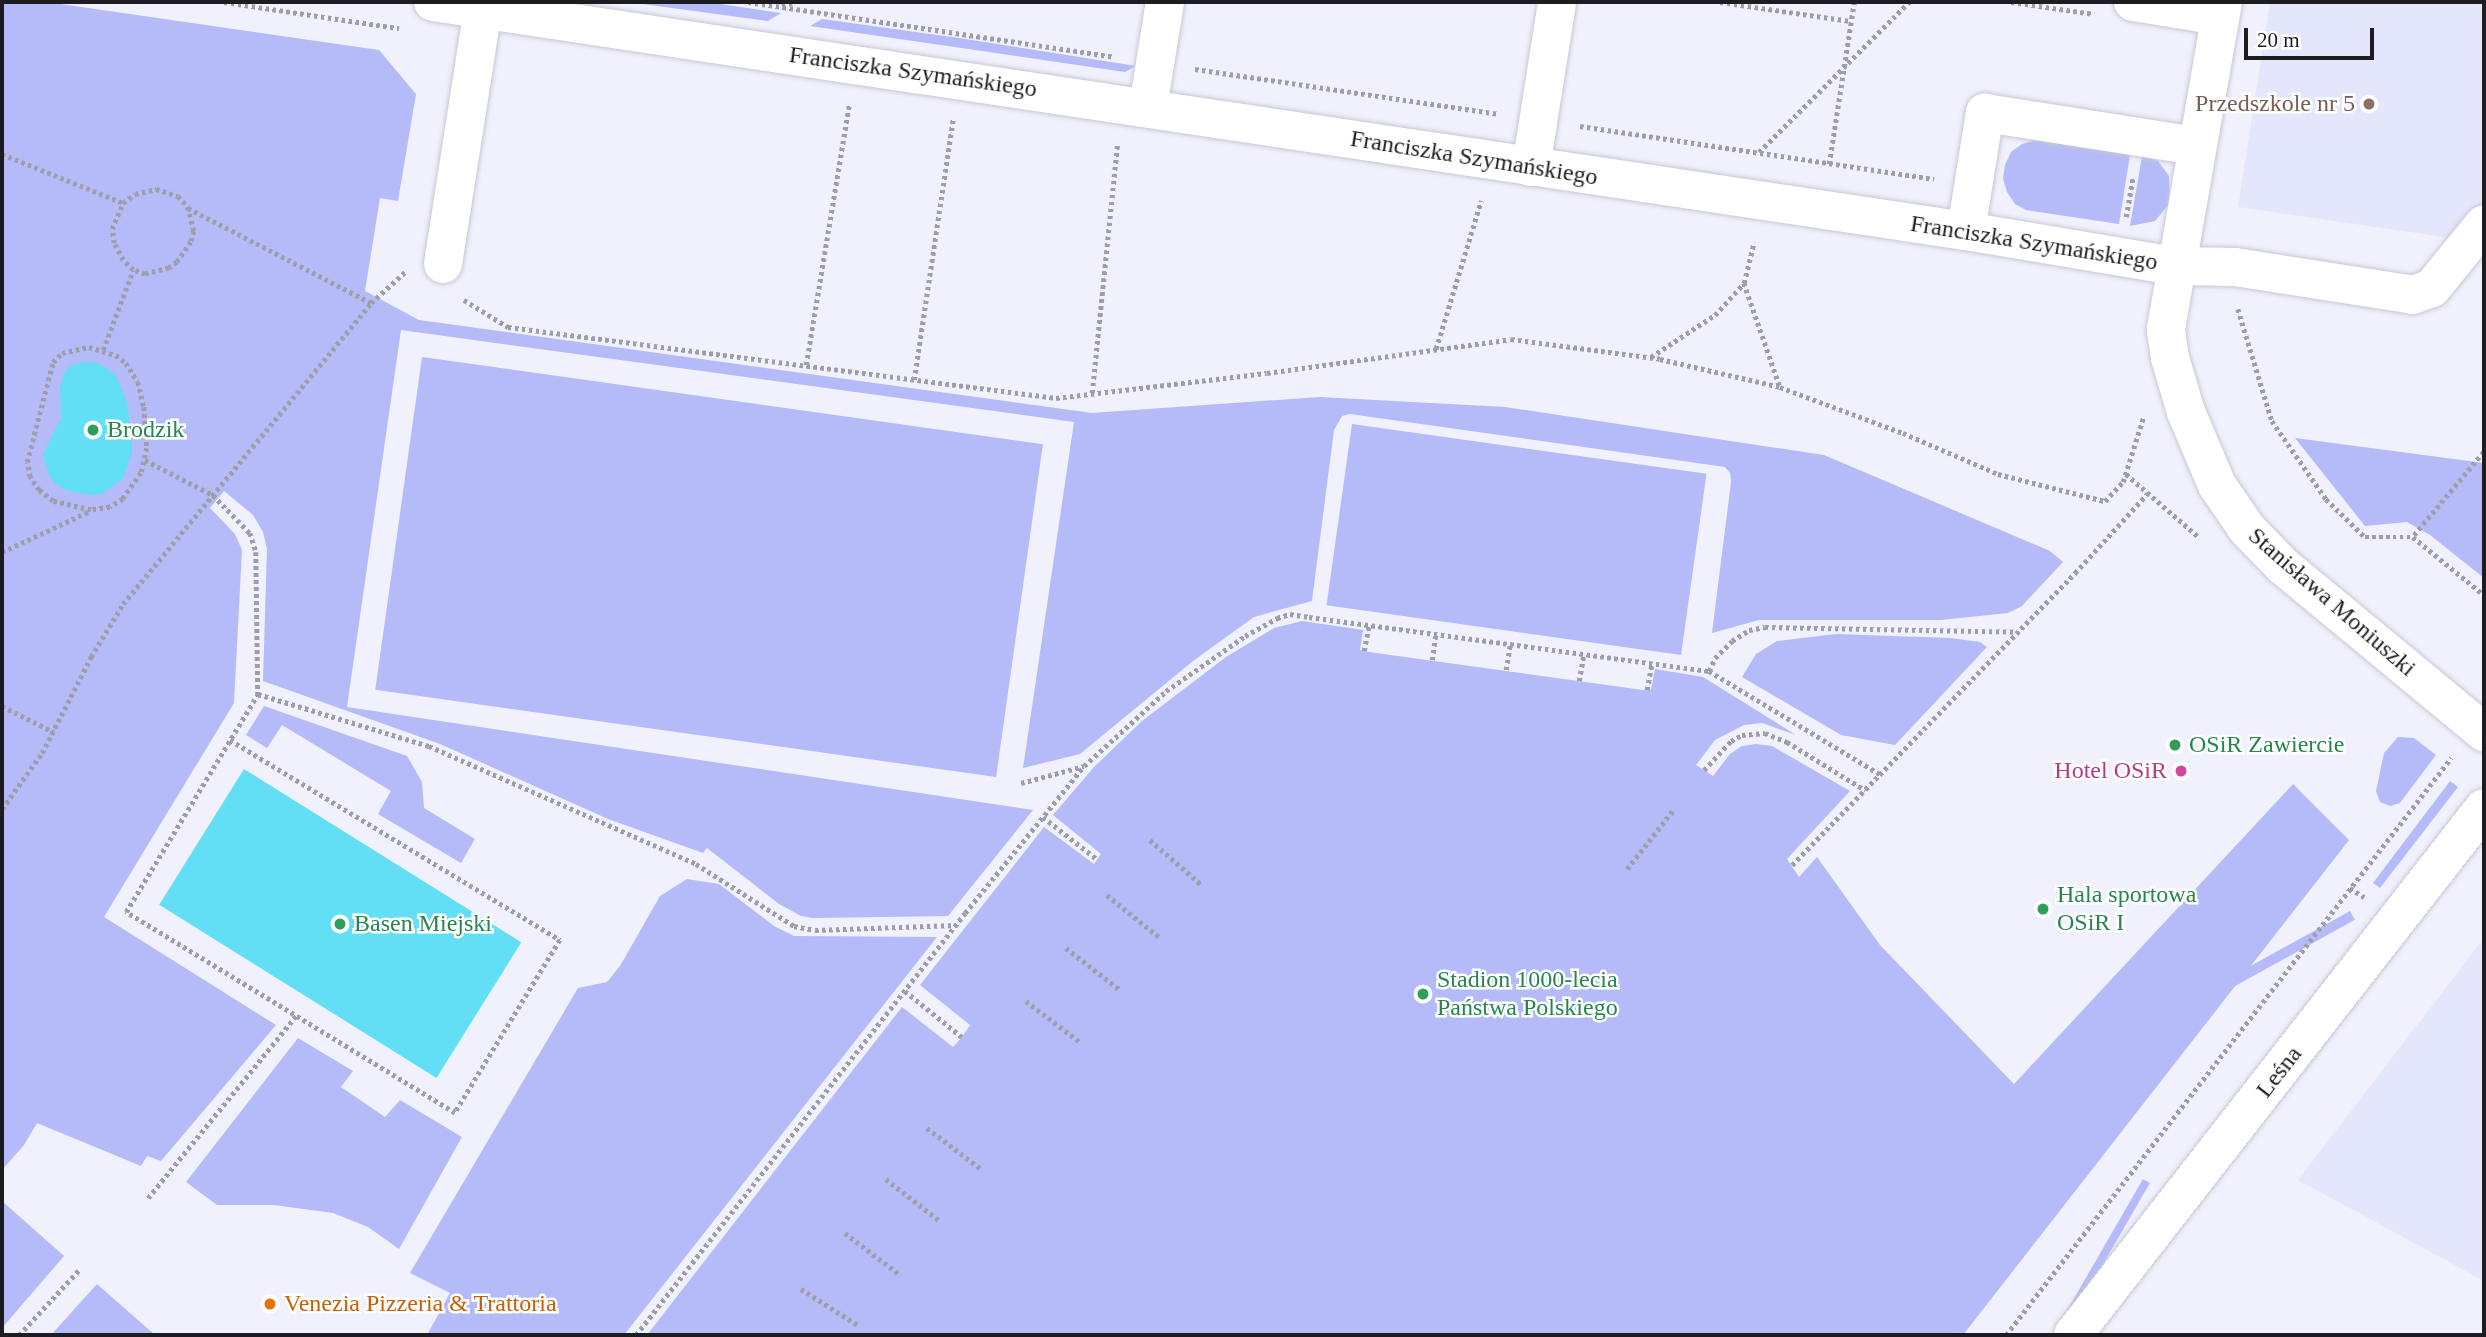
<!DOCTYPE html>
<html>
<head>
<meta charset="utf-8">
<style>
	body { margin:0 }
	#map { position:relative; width:2486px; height:1337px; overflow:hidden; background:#f0f1fd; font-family:Georgia,serif }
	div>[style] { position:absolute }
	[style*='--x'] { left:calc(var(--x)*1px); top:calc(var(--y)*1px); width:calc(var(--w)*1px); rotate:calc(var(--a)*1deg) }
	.built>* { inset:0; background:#e4e7fb }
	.green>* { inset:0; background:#b4bbf8; transform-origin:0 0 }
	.water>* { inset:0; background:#62dff5; transform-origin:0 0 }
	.path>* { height:4.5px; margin-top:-2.25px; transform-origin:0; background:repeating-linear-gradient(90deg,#9d9ea7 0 3.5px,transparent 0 7px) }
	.roads { filter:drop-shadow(0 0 2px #c7c8d4) drop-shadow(0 0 2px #c7c8d4) }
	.minor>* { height:38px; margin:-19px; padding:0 19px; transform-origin:19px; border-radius:19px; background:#fff }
	.dots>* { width:19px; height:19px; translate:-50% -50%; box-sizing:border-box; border:4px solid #fff; border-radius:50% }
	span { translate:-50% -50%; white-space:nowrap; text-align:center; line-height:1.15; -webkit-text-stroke:5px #fff; paint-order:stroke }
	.street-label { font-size:24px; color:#1d1d21 }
	.education-label { font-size:24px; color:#785e54 }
	.right { translate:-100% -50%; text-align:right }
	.leisure-label { font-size:24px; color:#27864d }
	.left { translate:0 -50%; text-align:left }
	.hotel-label { font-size:24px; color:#b23c85 }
	.food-label { font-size:24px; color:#c56008 }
	.frame { position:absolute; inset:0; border:4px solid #1d1d21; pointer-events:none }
	.scale { position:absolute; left:2244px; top:28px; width:130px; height:32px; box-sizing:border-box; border:4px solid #1d1d21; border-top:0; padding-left:9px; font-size:21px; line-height:24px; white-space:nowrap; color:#1d1d21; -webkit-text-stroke:5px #fff; paint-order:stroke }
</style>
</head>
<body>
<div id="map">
	<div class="built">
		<i style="clip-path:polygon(2270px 2px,2484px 2px,2484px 206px,2458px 239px,2238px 207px)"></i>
		<i style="clip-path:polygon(2484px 938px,2484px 1281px,2298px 1180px)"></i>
	</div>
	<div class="green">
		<i style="clip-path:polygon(2px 2px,47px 2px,379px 50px,416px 94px,398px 201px,380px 198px,365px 291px,419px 320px,1092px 413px,1320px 397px,1505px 407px,1824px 455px,2050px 551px,2063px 562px,2022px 606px,2008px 613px,1941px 620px,1759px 620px,1712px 633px,1731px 482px,1730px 473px,1725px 467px,1350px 414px,1342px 416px,1334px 430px,1312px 601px,1254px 617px,1193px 661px,1080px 754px,1023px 768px,1074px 422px,401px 330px,347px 707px,1033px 810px,948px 916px,813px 918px,801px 916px,779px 904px,707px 848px,703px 853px,608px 819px,440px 744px,263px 681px,267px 549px,263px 532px,253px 515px,224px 491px,210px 508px,235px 534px,242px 550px,234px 703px,104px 917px,276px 1025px,161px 1161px,147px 1156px,141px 1166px,37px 1123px,24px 1145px,2px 1170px)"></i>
		<i style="clip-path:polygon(628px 2px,707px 2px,781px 13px,768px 21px)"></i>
		<i style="clip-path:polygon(822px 19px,959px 38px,1136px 66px,1125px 72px,810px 26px)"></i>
		<i style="clip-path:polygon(2036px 140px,2130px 155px,2119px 224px,2026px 210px,2015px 204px,2007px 192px,2003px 178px,2005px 165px,2011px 152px,2022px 144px)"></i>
		<i style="clip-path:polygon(2142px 156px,2158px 161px,2169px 176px,2170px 203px,2155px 221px,2130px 226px)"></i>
		<i style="left:422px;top:357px;width:627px;height:336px;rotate:8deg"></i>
		<i style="left:1352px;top:424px;width:358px;height:183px;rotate:8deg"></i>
		<i style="clip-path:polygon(2295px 438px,2484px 463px,2484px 578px,2430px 535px,2407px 522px,2365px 526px)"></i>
		<i style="clip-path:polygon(1302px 621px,1363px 630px,1360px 650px,1369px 652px,1643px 690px,1651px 690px,1655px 669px,1703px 677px,1796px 735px,1762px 723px,1744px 725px,1715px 740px,1696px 765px,1713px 776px,1730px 754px,1742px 746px,1756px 744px,1772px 746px,1850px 791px,1787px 859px,1799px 877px,1817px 857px,1880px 945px,2014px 1084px,2293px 784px,2349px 840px,1963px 1335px,647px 1335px,902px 1007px,953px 1047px,962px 1037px,970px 1025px,920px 985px,1044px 827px,1094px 864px,1101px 854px,1053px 815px,1094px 767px,1142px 721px,1226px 657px,1274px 628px)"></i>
		<i style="clip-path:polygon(1836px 634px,1950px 638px,1980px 642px,1987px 647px,1895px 745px,1841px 735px,1742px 677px,1756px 654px,1777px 641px)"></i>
		<i style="clip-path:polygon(264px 706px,407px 756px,422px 782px,424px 808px,475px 839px,461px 863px,378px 814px,391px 791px,282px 725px,267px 748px,246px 735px)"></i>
		<i style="clip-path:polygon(2398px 737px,2414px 738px,2436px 755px,2400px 803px,2390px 806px,2380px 802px,2376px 791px,2384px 753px)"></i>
		<i style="clip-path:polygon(2450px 781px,2458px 787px,2380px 888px,2373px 883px)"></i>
		<i style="clip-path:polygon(687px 879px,719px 884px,774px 926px,794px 936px,937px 937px,624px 1335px,427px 1335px,450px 1293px,410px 1273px,578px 988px,607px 982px,620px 966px,660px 896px)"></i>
		<i style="left:2350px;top:911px;width:10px;height:307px;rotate:61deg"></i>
		<i style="clip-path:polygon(298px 1038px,353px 1071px,341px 1087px,385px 1117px,400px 1100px,462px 1137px,399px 1249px,368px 1227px,333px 1213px,274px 1205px,217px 1205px,186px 1182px)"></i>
		<i style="left:2143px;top:1179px;width:8px;height:198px;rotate:30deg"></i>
		<i style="clip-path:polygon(2px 1201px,64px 1256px,2px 1328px)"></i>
		<i style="clip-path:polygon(97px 1284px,155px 1335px,51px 1335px)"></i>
	</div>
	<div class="water">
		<i style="clip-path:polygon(82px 362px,98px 363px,115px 374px,126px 399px,132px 435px,132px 453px,123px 478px,102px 494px,92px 495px,68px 491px,56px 484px,49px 476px,43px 454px,61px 418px,60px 386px,64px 374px,71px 365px)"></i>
		<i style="left:244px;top:769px;width:327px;height:160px;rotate:32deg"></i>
	</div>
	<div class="path">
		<i style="--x:224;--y:2;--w:177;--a:8.5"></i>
		<i style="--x:748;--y:2;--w:370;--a:8.5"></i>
		<i style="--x:1720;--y:2;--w:132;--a:8.3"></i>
		<i style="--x:2011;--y:2;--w:84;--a:8.2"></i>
		<i style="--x:782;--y:6;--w:13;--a:-18"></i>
		<i style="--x:1195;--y:69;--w:306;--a:8.4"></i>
		<i style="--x:1580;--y:126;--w:358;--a:8.5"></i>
		<i style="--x:1759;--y:152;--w:212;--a:-45"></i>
		<i style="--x:2;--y:154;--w:131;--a:22"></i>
		<i style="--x:1829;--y:164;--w:164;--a:-81.2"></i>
		<i style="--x:156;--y:189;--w:23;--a:18"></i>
		<i style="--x:178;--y:196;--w:15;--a:48"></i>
		<i style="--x:188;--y:207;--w:25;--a:76"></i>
		<i style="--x:194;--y:231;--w:11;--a:105"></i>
		<i style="--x:191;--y:242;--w:24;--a:125"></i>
		<i style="--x:177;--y:262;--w:10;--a:143"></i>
		<i style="--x:169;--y:268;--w:25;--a:166"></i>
		<i style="--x:145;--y:274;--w:13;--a:-162"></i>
		<i style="--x:133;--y:270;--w:14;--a:-135"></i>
		<i style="--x:123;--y:260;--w:19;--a:-118"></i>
		<i style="--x:114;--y:243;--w:14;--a:-98"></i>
		<i style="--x:112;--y:229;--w:28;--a:-67"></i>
		<i style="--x:123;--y:203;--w:15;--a:-37"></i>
		<i style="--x:135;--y:194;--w:22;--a:-13"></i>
		<i style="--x:188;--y:208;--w:206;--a:27.4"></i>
		<i style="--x:2126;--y:217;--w:41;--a:-80.1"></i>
		<i style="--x:1744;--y:283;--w:110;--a:70.9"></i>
		<i style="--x:464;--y:300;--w:52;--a:31.5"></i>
		<i style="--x:508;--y:327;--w:553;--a:7.38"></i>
		<i style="--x:1056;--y:398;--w:212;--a:-6.8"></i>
		<i style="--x:1267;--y:373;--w:246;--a:-7.9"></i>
		<i style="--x:1511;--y:339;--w:150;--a:7.6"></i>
		<i style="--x:1660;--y:359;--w:123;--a:13.1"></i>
		<i style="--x:1780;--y:387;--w:131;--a:20.5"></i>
		<i style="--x:1903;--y:433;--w:103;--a:23.3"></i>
		<i style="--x:1998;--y:474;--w:110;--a:14.2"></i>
		<i style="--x:2105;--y:501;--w:26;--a:-47"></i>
		<i style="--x:2123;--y:482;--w:67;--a:-72.6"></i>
		<i style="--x:2238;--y:309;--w:117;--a:73.1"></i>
		<i style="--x:2272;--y:421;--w:95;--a:55.3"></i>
		<i style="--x:2326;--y:499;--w:54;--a:44.3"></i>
		<i style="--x:2365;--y:537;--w:48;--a:0"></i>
		<i style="--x:89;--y:347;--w:28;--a:17"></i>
		<i style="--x:116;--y:355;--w:13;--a:39"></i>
		<i style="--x:126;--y:363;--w:22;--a:58"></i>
		<i style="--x:138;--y:382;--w:26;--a:77"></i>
		<i style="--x:144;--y:407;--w:41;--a:85.8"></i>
		<i style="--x:147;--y:448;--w:26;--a:103"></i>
		<i style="--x:141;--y:473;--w:32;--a:125"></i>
		<i style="--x:123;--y:499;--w:15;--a:148"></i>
		<i style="--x:110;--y:507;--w:19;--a:171"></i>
		<i style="--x:91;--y:510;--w:39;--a:-167"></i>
		<i style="--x:53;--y:501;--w:18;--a:-142"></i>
		<i style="--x:39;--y:490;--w:16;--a:-125"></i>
		<i style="--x:30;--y:477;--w:15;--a:-101"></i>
		<i style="--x:27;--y:462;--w:103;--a:-75.4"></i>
		<i style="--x:53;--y:362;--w:13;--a:-45"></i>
		<i style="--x:62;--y:353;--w:28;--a:-13"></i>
		<i style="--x:1436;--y:349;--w:155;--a:-73.1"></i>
		<i style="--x:103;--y:350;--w:85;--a:-69.4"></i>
		<i style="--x:1651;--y:357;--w:77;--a:-33.3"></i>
		<i style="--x:1715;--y:315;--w:43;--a:-47.8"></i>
		<i style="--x:1744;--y:283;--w:42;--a:-76.3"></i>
		<i style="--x:806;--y:365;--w:264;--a:-80.6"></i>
		<i style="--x:914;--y:380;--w:263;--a:-81.5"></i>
		<i style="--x:1092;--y:393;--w:249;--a:-84.2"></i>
		<i style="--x:2484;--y:452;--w:111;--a:129.9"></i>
		<i style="--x:2413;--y:537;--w:92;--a:39.2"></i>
		<i style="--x:145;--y:460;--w:76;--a:27.2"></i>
		<i style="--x:213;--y:495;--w:53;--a:45.8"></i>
		<i style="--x:250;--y:533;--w:20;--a:72"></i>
		<i style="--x:256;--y:552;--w:142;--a:89.2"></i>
		<i style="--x:2126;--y:474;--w:98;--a:40.9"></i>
		<i style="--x:2;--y:552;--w:97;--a:-25"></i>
		<i style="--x:1364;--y:651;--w:26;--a:-79"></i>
		<i style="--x:1432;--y:660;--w:27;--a:-82"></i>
		<i style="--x:1506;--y:670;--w:26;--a:-81"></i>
		<i style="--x:1709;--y:671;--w:14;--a:-65"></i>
		<i style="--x:1715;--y:658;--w:24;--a:-45"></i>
		<i style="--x:1732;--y:641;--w:20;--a:-33"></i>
		<i style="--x:1749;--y:630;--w:16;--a:-11"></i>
		<i style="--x:1765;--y:627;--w:252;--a:1.1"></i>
		<i style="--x:1579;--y:681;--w:28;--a:-80"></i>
		<i style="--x:1647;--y:690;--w:28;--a:-80"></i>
		<i style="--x:2;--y:706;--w:58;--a:26.6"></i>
		<i style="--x:230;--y:740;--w:386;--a:31.2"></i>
		<i style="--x:560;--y:940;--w:202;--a:121.3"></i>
		<i style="--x:455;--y:1113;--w:386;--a:-148.6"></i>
		<i style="--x:126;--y:912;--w:255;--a:-58.8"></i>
		<i style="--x:258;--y:694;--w:179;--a:16.9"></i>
		<i style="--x:429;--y:746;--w:292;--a:23.8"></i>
		<i style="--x:696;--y:864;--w:116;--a:32.3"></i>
		<i style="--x:794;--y:926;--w:21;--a:11"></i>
		<i style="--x:815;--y:930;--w:140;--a:-2"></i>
		<i style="--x:1704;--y:770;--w:40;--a:-47"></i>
		<i style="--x:1731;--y:741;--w:13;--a:-29"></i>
		<i style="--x:1742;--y:735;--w:23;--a:-5"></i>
		<i style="--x:1765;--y:733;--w:24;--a:22"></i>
		<i style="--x:1787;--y:742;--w:92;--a:31.6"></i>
		<i style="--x:1021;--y:783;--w:65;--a:-15.1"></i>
		<i style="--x:2;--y:809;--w:69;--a:-54.5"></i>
		<i style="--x:42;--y:753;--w:108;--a:-63"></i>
		<i style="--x:91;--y:657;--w:62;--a:-58.9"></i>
		<i style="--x:123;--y:604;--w:390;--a:-50.5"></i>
		<i style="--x:371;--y:303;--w:46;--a:-42.4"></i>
		<i style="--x:1043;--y:817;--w:68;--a:37.9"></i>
		<i style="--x:1150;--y:840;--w:69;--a:40.9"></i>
		<i style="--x:1792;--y:865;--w:407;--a:-45.9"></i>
		<i style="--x:2075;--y:573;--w:108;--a:-47.6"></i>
		<i style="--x:1627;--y:869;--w:76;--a:-51.9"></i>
		<i style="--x:2350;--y:888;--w:17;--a:33"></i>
		<i style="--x:1107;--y:895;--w:67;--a:38.9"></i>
		<i style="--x:1066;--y:948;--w:67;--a:37.7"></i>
		<i style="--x:905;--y:991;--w:73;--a:38.9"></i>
		<i style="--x:1026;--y:1001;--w:68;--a:37.2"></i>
		<i style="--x:927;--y:1128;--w:68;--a:37.2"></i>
		<i style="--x:886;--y:1179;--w:68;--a:37.9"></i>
		<i style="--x:148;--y:1198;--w:235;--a:-50.9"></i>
		<i style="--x:845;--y:1233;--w:68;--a:37.2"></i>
		<i style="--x:801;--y:1289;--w:67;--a:32.3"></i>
		<i style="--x:19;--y:1335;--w:90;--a:-47.3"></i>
		<i style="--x:636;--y:1335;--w:535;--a:-52.06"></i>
		<i style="--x:965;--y:913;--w:189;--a:-51"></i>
		<i style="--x:1084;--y:766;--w:111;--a:-42.4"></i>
		<i style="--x:1166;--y:691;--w:96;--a:-34.8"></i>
		<i style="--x:1245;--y:636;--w:37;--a:-29"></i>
		<i style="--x:1277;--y:618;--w:14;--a:-17"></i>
		<i style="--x:1290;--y:614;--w:19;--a:9"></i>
		<i style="--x:1309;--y:617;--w:404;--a:7.7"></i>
		<i style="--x:1709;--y:671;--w:200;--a:31.1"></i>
		<i style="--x:2006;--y:1335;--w:729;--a:-52.36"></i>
	</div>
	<div class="roads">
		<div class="minor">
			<i style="--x:433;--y:2;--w:1550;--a:8.5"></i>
			<i style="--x:1966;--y:231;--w:213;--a:9.5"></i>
			<i style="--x:2176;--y:266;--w:59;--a:1"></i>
			<i style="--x:2235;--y:267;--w:180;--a:8.9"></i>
			<i style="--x:2413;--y:295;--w:20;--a:-20"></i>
			<i style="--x:2432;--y:288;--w:82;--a:-50.9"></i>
			<i style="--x:2133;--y:2;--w:88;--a:9.1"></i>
			<i style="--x:2223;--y:2;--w:333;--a:99.9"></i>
			<i style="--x:2166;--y:330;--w:28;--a:82"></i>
			<i style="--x:2170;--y:358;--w:56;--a:73.5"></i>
			<i style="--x:2186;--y:412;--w:79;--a:67"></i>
			<i style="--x:2217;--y:485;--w:53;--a:55.7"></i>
			<i style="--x:2247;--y:529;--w:52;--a:45.8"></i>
			<i style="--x:2283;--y:566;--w:261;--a:39.6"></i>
			<i style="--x:1148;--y:107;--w:106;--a:-80.8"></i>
			<i style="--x:1531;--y:167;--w:167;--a:-81"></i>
			<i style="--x:1966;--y:231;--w:120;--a:-80.9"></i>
			<i style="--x:1985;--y:113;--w:214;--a:8.9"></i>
			<i style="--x:443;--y:264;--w:265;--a:-81.1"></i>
			<i style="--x:2073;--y:1335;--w:668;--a:-52.05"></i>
		</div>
	</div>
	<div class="dots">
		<i style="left:2369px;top:104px;background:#8d6e63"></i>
		<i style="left:93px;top:430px;background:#2e9e5b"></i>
		<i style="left:2175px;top:745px;background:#2e9e5b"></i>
		<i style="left:2181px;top:771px;background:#d1479c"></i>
		<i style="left:2043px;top:909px;background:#2e9e5b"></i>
		<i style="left:340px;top:924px;background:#2e9e5b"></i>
		<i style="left:1423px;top:994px;background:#2e9e5b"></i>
		<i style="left:270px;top:1304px;background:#e8710a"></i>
	</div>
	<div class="street-label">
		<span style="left:913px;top:72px;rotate:8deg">Franciszka Szymańskiego</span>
		<span style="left:1474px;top:158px;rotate:9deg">Franciszka Szymańskiego</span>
		<span style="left:2034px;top:243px;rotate:9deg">Franciszka Szymańskiego</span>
		<span style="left:2332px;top:602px;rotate:41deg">Stanisława Moniuszki</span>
		<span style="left:2279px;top:1072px;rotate:-52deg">Leśna</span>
	</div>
	<div class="education-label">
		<span class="right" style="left:2355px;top:104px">Przedszkole nr 5</span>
	</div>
	<div class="leisure-label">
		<span class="left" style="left:107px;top:430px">Brodzik</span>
		<span class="left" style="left:2189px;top:745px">OSiR Zawiercie</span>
		<span class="left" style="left:2057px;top:909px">Hala sportowa<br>OSiR I</span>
		<span class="left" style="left:354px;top:924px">Basen Miejski</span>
		<span class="left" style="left:1437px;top:994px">Stadion 1000-lecia<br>Państwa Polskiego</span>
	</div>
	<div class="hotel-label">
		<span class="right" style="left:2167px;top:771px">Hotel OSiR</span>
	</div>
	<div class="food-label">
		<span class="left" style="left:284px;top:1304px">Venezia Pizzeria &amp; Trattoria</span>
	</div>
	<div class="frame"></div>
	<div class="scale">20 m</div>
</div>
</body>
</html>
